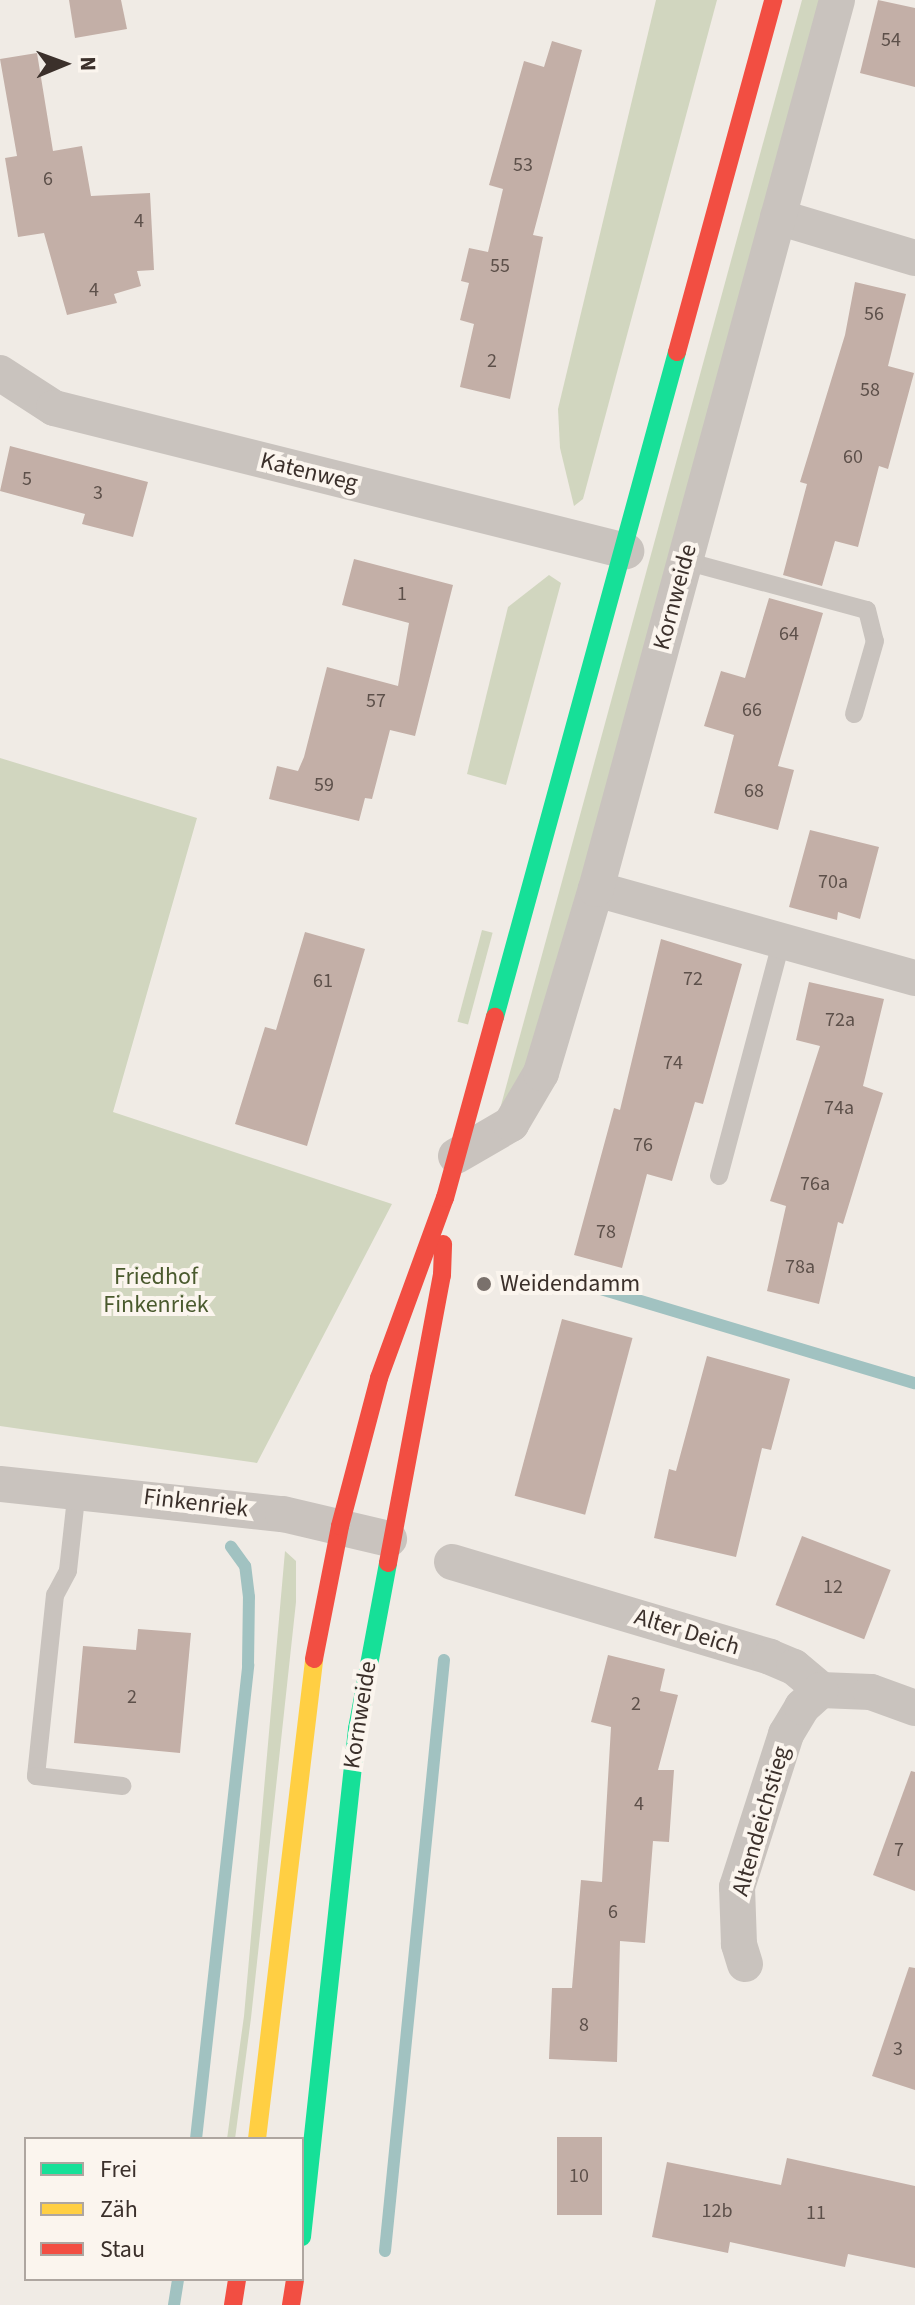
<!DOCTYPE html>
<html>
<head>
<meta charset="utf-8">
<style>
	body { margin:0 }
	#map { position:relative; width:915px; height:2305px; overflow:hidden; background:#f0ebe5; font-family:"Source Sans 3",sans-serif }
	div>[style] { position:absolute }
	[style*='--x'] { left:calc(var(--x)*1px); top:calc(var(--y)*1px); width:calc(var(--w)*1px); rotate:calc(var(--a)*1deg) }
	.green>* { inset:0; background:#d1d6bf; transform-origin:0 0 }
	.stream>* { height:12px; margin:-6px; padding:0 6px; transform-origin:6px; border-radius:6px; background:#a1c2c1 }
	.building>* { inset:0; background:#c3afa7; transform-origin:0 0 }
	.lane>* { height:18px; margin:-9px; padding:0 9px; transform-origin:9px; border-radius:9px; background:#c9c3be }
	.street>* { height:36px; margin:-18px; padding:0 18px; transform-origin:18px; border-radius:18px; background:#c9c3be }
	.fast>* { height:18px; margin:-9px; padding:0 9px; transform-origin:9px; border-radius:9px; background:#16e098 }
	.slow>* { height:18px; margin:-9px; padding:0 9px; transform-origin:9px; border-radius:9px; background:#ffcf43 }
	.jam>* { height:18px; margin:-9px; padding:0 9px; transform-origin:9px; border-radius:9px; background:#f24e42 }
	.dots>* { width:22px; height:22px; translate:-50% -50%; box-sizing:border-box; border:4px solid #fbf5ee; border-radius:50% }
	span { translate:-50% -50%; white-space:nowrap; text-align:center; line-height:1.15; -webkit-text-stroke:8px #fbf5ee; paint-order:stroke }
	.number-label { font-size:20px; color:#5d504a }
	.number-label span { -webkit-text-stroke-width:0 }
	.street-label { font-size:24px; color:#3b302b }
	.park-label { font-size:24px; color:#4a5a2e }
	.poi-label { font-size:24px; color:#3b302b }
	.left { translate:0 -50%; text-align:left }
	.legend { position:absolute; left:24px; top:2137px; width:280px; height:144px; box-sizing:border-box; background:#fbf5ee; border:2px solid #aea6a0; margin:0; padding:10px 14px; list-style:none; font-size:24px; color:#3b302b }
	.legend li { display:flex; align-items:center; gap:16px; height:40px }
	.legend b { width:40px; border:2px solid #aea6a0 }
	.north { position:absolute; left:24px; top:24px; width:80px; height:80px; -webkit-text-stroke:6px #fbf5ee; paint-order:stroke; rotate:89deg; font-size:22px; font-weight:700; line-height:32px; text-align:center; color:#3b302b }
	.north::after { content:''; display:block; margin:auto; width:28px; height:36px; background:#3b302b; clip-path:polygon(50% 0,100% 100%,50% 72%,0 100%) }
</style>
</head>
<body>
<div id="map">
	<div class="green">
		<i style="clip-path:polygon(656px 0,717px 0,583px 499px,574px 506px,560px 448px,558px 409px)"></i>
		<i style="clip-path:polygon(802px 0,827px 0,531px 1070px,500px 1109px)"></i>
		<i style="clip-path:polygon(549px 575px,561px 583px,506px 785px,467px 774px,508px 607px)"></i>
		<i style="clip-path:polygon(0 758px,197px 818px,113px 1112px,392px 1204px,257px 1463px,0 1426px)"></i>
		<i style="left:482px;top:930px;width:11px;height:95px;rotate:15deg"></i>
		<i style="clip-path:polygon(285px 1551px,296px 1561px,296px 1602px,251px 2018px,235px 2139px,227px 2139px,244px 2016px)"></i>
	</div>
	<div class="stream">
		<i style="--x:584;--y:1284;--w:345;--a:16.7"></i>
		<i style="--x:196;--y:2139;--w:477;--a:-83.7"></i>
		<i style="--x:248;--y:1665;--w:68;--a:-89.2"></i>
		<i style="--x:249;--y:1597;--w:31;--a:-97"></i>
		<i style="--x:245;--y:1566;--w:24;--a:-126"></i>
		<i style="--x:385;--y:2251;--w:594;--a:-84.3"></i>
		<i style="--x:174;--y:2305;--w:26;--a:-81"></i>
	</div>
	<div class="building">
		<i style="clip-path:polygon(69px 0,121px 0,127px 29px,75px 38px)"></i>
		<i style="clip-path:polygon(878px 0,915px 8px,915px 87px,860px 73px)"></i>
		<i style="clip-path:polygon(552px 41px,582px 50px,533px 235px,543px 237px,510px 399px,460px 387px,474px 324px,460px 320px,469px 283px,461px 281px,469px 248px,488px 252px,503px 189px,489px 185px,524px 61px,544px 67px)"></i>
		<i style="clip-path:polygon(37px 53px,53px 151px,82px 146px,91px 196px,150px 193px,154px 270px,137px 271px,141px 286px,114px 294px,117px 303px,67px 315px,44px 233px,18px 237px,5px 158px,17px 156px,0 59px)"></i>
		<i style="clip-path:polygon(855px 282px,906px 294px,888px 366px,914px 373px,888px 469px,879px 466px,858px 547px,835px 541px,822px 586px,783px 575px,807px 484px,800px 482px,845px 335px)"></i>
		<i style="clip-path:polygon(10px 446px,148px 482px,133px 537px,82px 524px,85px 514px,0 491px)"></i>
		<i style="clip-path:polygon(354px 559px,453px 585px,415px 736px,390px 730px,372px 799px,365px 798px,359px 821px,269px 799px,277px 766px,298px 771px,304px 757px,327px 667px,398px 686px,409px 623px,342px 605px)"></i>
		<i style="clip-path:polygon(769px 598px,823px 613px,778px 766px,794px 770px,778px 830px,714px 813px,734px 735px,704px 726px,721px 671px,745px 678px)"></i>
		<i style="clip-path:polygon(810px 830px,879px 847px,860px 919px,838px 912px,837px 920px,789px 907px)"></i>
		<i style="clip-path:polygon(305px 932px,365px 949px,307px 1146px,235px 1124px,265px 1027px,276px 1030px)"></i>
		<i style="clip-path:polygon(661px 939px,742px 964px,703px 1104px,695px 1102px,672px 1181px,647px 1174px,622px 1268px,574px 1255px,614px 1108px,620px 1110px)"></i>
		<i style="clip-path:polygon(809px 982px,884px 999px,863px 1086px,883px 1093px,843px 1224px,838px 1222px,819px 1304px,767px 1291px,786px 1206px,770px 1201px,820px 1046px,796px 1040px)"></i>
		<i style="left:562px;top:1319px;width:73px;height:183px;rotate:15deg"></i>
		<i style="clip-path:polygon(707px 1356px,790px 1379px,771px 1450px,762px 1448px,736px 1557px,654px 1538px,669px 1469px,676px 1471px)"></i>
		<i style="left:802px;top:1536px;width:95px;height:74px;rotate:21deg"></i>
		<i style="clip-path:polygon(138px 1629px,191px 1633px,180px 1753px,74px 1743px,83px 1646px,136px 1650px)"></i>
		<i style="clip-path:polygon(608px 1655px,665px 1669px,660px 1691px,678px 1695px,658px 1770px,674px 1770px,669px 1842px,653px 1841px,645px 1943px,620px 1941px,617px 2062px,549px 2059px,552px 1988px,572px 1988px,581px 1880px,602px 1882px,611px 1727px,591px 1722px)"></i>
		<i style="clip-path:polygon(911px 1771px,915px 1772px,915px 1891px,873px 1875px)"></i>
		<i style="clip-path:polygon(909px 1967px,915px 1968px,915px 2090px,872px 2076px)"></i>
		<i style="left:557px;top:2137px;width:45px;height:78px"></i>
		<i style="clip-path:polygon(787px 2158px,915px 2186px,915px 2268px,848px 2254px,845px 2267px,730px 2242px,728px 2253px,652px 2237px,667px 2162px,781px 2185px)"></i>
	</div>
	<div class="lane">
		<i style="--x:685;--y:561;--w:188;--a:15.1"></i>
		<i style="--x:867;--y:610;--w:32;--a:76"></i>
		<i style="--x:875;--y:641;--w:76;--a:106"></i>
		<i style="--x:719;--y:1176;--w:244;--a:-75.1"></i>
		<i style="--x:77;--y:1489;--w:82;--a:96.3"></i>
		<i style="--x:68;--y:1571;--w:27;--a:118"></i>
		<i style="--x:55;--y:1595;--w:182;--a:96"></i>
		<i style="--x:36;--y:1776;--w:87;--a:6.6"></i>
	</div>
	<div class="street">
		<i style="--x:778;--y:217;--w:143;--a:16.7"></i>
		<i style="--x:0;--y:373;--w:64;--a:32.9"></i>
		<i style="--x:54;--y:408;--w:590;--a:14.04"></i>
		<i style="--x:596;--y:889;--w:331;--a:15.6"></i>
		<i style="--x:456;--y:1156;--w:64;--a:-30.2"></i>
		<i style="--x:511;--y:1124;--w:59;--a:-59.5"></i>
		<i style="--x:541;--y:1073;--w:192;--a:-73.4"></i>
		<i style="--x:596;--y:889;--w:921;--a:-74.83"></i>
		<i style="--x:0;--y:1484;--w:285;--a:6.1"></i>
		<i style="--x:283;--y:1514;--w:109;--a:13.3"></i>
		<i style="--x:452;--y:1562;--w:332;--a:16.6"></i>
		<i style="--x:770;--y:1657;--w:26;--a:23"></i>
		<i style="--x:794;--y:1667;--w:35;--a:40"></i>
		<i style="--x:821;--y:1690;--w:50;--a:2.3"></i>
		<i style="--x:871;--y:1692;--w:47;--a:20"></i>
		<i style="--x:745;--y:1964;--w:21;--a:-107"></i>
		<i style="--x:739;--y:1944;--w:57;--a:-92"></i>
		<i style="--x:737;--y:1887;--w:161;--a:-72.2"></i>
		<i style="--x:786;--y:1734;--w:31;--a:-59"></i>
		<i style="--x:802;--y:1707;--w:25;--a:-42"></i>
	</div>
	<div class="fast">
		<i style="--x:495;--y:1017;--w:689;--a:-74.69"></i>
		<i style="--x:302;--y:2237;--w:511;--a:-83.82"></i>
		<i style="--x:357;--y:1729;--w:169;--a:-79.4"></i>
	</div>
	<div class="slow">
		<i style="--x:257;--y:2139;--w:483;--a:-83.2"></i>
	</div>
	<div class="jam">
		<i style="--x:677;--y:352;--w:365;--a:-74.7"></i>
		<i style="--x:388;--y:1563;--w:293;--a:-79.4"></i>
		<i style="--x:442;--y:1275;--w:31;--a:-88"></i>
		<i style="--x:314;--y:1659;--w:136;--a:-78.9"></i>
		<i style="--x:340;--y:1526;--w:153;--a:-75.2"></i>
		<i style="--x:379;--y:1378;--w:192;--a:-69.9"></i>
		<i style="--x:445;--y:1198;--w:188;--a:-74.6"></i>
		<i style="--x:233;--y:2305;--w:26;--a:-81"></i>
		<i style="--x:291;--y:2305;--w:26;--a:-81"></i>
	</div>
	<div class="dots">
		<i style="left:484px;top:1284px;background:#7a716c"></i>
	</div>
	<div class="number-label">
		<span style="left:891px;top:40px">54</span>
		<span style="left:523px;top:165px">53</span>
		<span style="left:48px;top:179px">6</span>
		<span style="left:139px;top:221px">4</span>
		<span style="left:500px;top:266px">55</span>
		<span style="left:94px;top:290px">4</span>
		<span style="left:874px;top:314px">56</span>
		<span style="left:492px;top:361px">2</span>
		<span style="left:870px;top:390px">58</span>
		<span style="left:853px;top:457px">60</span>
		<span style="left:27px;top:479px">5</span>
		<span style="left:98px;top:493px">3</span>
		<span style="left:402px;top:594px">1</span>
		<span style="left:789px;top:634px">64</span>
		<span style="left:376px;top:701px">57</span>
		<span style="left:752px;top:710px">66</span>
		<span style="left:324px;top:785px">59</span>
		<span style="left:754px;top:791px">68</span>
		<span style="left:833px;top:882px">70a</span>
		<span style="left:693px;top:979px">72</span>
		<span style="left:323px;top:981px">61</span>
		<span style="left:840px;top:1020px">72a</span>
		<span style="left:673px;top:1063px">74</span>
		<span style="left:839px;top:1108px">74a</span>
		<span style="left:643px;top:1145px">76</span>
		<span style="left:815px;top:1184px">76a</span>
		<span style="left:606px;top:1232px">78</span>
		<span style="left:800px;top:1267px">78a</span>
		<span style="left:833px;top:1587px">12</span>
		<span style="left:132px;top:1697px">2</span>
		<span style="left:636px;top:1704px">2</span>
		<span style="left:639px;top:1804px">4</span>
		<span style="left:899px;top:1850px">7</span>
		<span style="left:613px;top:1912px">6</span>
		<span style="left:584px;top:2025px">8</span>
		<span style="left:898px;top:2049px">3</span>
		<span style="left:579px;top:2176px">10</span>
		<span style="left:717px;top:2211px">12b</span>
		<span style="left:816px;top:2213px">11</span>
	</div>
	<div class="street-label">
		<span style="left:309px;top:472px;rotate:14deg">Katenweg</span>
		<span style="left:675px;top:597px;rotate:-75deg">Kornweide</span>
		<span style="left:196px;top:1503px;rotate:7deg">Finkenriek</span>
		<span style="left:687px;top:1632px;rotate:17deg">Alter Deich</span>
		<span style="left:360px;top:1715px;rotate:-81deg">Kornweide</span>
		<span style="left:761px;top:1821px;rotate:-74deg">Altendeichstieg</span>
	</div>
	<div class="park-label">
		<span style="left:156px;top:1291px">Friedhof<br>Finkenriek</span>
	</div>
	<div class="poi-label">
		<span class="left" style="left:500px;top:1284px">Weidendamm</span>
	</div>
	<ul class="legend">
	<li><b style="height:10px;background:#16e098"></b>Frei</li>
	<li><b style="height:10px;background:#ffcf43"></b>Zäh</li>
	<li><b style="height:10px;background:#f24e42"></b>Stau</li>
	</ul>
	<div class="north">N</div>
</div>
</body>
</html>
